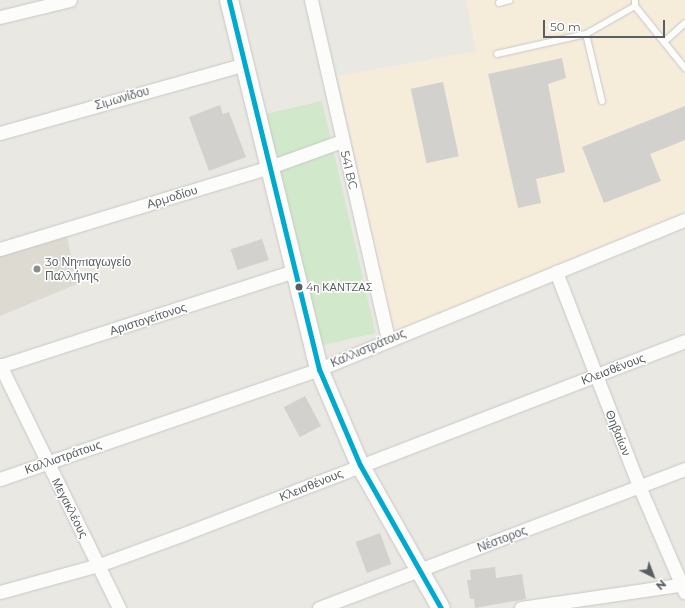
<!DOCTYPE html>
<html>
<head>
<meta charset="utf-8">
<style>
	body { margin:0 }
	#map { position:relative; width:685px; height:608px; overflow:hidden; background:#eae8e2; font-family:Montserrat,sans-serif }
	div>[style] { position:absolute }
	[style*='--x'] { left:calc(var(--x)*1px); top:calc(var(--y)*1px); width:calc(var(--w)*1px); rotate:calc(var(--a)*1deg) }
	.commercial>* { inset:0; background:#f6ecda }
	.education>* { inset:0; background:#dddad2 }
	.green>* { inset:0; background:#d1e8cb; transform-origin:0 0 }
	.building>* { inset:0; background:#d2d1cd; transform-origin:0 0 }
	.roads { filter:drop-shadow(0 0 1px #c7c7c7) drop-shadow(0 0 1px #c7c7c7) }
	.lane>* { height:6px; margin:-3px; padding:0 3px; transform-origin:3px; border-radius:3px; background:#fcfcfb }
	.street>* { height:13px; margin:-6.5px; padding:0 6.5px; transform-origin:6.5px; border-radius:6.5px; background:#fcfcfb }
	.secondary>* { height:18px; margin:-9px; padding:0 9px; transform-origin:9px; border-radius:9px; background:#fcfcfb }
	.bus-1>* { height:5px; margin:-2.5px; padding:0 2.5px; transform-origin:2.5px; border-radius:2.5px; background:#00a9ce }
	.dots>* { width:11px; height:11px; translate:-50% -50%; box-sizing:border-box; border:2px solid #fff; border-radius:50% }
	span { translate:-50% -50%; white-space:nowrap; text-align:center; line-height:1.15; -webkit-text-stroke:3px #fff; paint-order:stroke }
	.bus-label { font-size:11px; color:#585e62 }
	.left { translate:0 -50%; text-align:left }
	.street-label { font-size:12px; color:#585e62 }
	.poi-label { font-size:12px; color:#585e62 }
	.north { position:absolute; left:633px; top:556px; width:40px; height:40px; -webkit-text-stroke:3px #fff; paint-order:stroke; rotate:138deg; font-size:11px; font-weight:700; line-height:16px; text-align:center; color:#585e62 }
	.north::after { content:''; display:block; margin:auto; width:14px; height:18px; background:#585e62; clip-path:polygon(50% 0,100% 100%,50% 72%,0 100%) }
	.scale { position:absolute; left:543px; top:20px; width:122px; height:18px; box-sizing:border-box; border:2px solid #585e62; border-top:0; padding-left:5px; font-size:12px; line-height:14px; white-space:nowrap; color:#585e62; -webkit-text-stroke:3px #fff; paint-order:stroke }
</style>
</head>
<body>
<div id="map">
	<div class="commercial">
		<i style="clip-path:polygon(466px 0,685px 0,685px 215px,393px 333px,338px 76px,476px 51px)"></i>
	</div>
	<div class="education">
		<i style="clip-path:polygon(66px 232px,77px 284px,0 316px,0 253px)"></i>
	</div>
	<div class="green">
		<i style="left:322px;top:101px;width:238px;height:60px;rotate:77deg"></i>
	</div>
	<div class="building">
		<i style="clip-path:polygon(562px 58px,566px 78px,548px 84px,565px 172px,536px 179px,541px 203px,518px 208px,488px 74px)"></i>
		<i style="left:443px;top:82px;width:76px;height:33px;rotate:78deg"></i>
		<i style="clip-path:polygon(220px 105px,223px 114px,229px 112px,246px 157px,209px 171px,189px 117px)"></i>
		<i style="clip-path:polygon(685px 106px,685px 140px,650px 154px,661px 181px,604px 203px,582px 147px)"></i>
		<i style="left:262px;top:239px;width:22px;height:33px;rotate:72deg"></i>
		<i style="left:305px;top:396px;width:34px;height:24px;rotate:62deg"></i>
		<i style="left:380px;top:533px;width:33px;height:26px;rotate:70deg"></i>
		<i style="clip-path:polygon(495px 567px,496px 578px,522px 574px,526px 599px,475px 608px,474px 599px,470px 599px,467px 580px,471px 580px,470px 570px)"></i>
	</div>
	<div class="roads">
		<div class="lane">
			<i style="--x:635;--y:0;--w:6;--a:90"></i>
			<i style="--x:635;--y:6;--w:80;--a:51.1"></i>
			<i style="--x:499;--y:3;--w:11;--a:-15"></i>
			<i style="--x:586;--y:34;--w:69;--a:76.6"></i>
			<i style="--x:664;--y:42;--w:28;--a:-42"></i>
			<i style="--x:497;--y:54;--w:91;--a:-12.7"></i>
			<i style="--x:586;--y:34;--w:56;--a:-29.7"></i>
		</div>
		<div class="street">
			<i style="--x:311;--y:0;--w:348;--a:77.2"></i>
			<i style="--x:0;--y:17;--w:72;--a:-13.7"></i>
			<i style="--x:0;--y:133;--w:255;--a:-15.7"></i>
			<i style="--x:0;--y:249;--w:282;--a:-16.9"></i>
			<i style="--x:270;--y:167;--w:77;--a:-19.9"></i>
			<i style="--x:556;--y:272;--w:230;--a:68.8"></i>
			<i style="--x:639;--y:486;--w:116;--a:66.7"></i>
			<i style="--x:0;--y:365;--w:271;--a:63.9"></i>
			<i style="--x:0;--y:366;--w:310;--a:-17.9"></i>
			<i style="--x:0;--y:479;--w:337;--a:-19"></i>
			<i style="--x:319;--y:369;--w:395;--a:-22.2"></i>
			<i style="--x:0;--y:592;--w:103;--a:-15.3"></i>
			<i style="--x:99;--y:565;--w:87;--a:-20.1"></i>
			<i style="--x:181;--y:535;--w:540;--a:-21.05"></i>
			<i style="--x:319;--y:608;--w:392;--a:-20.8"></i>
			<i style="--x:521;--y:608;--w:166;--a:-8.3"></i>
		</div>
		<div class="secondary">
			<i style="--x:229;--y:0;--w:380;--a:76.3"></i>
			<i style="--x:319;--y:369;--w:104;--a:66.9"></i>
			<i style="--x:360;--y:465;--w:164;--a:60.5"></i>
		</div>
	</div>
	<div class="bus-1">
		<i style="--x:229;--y:0;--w:380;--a:76.3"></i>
		<i style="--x:319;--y:369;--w:104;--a:66.9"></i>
		<i style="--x:360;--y:465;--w:164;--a:60.5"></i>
	</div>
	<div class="dots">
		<i style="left:37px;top:269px;background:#8b8e8f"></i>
		<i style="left:299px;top:287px;background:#585e62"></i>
	</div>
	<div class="bus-label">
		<span class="left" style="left:306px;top:287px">4η ΚΑΝΤΖΑΣ</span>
	</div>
	<div class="street-label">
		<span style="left:122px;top:98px;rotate:-16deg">Σιμωνίδου</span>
		<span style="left:349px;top:170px;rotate:77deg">541 BC</span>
		<span style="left:172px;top:197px;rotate:-17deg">Αρμοδίου</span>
		<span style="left:148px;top:319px;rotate:-18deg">Αριστογείτονος</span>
		<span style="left:368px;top:348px;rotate:-23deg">Καλλιστράτους</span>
		<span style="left:613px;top:369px;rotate:-21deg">Κλεισθένους</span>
		<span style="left:618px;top:433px;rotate:68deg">Θηβαίων</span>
		<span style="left:63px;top:457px;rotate:-19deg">Καλλιστράτους</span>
		<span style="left:311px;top:485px;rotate:-22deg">Κλεισθένους</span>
		<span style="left:70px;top:508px;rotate:63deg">Μεγακλέους</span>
		<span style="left:502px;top:539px;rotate:-21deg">Νέστορος</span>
	</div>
	<div class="poi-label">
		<span class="left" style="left:45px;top:269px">3ο Νηπιαγωγείο<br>Παλλήνης</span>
	</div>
	<div class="north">N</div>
	<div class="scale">50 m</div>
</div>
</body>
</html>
